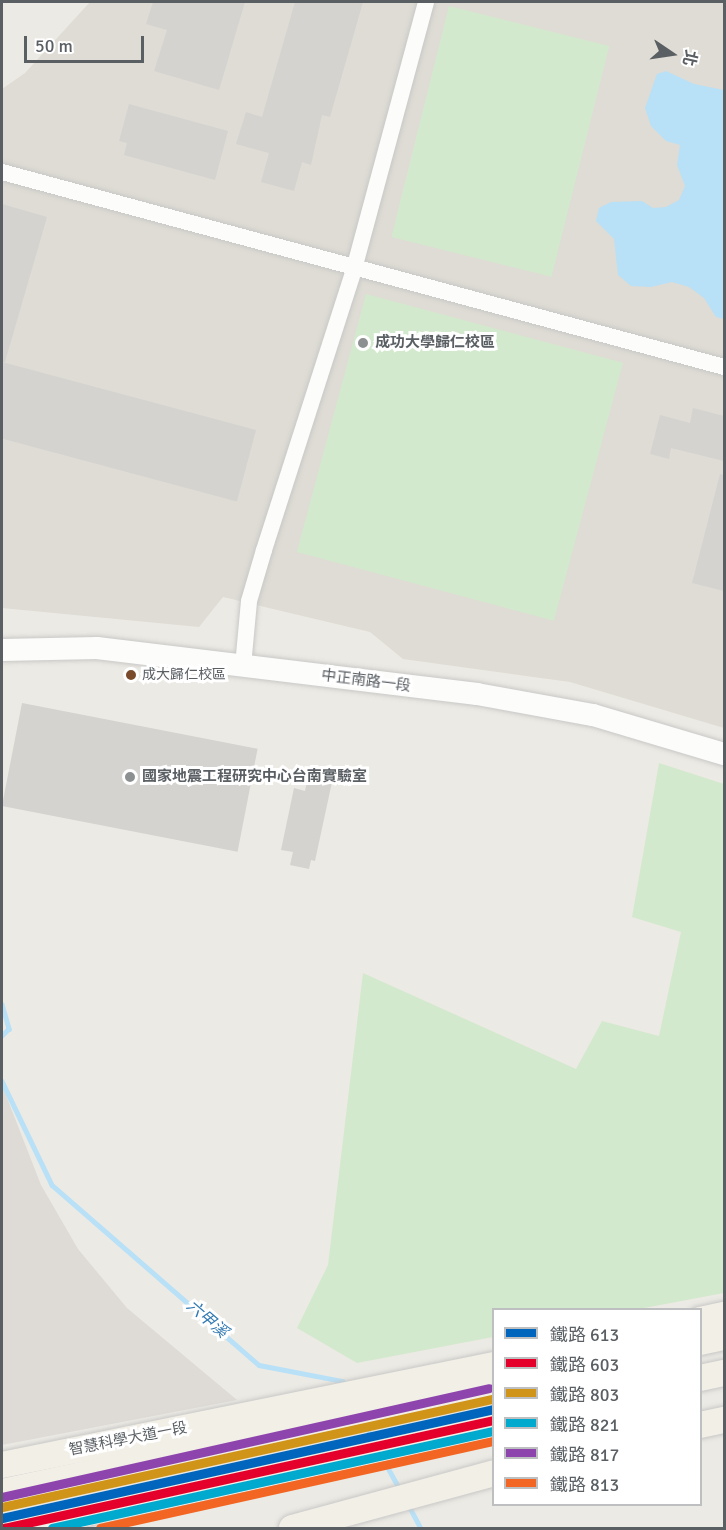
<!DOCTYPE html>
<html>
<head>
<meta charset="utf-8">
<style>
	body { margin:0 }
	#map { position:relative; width:726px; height:1530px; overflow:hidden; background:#eceae4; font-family:Signika,"Noto Sans TC",sans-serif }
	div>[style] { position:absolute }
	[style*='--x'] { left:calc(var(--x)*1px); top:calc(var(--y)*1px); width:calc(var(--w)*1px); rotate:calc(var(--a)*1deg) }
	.industrial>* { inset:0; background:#dedbd7 }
	.education>* { inset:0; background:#dedcd4 }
	.green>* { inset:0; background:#d3e9cd; transform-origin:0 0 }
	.water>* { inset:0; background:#b8e0f7 }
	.stream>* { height:4.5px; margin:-2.25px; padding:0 2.25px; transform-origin:2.25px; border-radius:2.25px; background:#b8e0f7 }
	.building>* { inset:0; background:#d4d3cf; transform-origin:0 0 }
	.roads { filter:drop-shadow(0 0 2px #c8c8c7) drop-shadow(0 0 2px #c8c8c7) }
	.street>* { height:16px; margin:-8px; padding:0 8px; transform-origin:8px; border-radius:8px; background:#fcfcfb }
	.secondary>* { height:22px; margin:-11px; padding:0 11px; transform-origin:11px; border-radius:11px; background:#fcfcfb }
	.primary>* { height:26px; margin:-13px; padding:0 13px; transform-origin:13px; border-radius:13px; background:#f2efe7 }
	.rail-1>* { height:9px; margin:-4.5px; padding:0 4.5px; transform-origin:4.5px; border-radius:4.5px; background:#0065bd }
	.rail-2>* { height:9px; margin:-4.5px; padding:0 4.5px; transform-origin:4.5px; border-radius:4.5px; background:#e4002b }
	.rail-3>* { height:9px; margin:-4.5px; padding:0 4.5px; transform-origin:4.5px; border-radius:4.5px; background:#d09419 }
	.rail-4>* { height:9px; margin:-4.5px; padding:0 4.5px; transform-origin:4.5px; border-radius:4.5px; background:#00a9ce }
	.rail-5>* { height:9px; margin:-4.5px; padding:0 4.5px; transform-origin:4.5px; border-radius:4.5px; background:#8e44ad }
	.rail-6>* { height:9px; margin:-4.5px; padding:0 4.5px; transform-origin:4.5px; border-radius:4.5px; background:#f26522 }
	.dots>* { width:16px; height:16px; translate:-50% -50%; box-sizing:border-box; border:3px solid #fff; border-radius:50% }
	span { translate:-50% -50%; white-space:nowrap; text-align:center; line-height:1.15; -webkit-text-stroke:6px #fff; paint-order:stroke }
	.bus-label { font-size:14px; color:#5a5f64 }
	.left { translate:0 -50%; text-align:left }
	.poi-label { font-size:15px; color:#5a5f64; font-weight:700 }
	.street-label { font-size:15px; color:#5a5f64 }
	.water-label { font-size:16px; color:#3179b2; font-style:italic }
	.frame { position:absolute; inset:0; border:3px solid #5a5f64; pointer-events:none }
	.legend { position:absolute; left:492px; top:1308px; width:210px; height:198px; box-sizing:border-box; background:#fff; border:2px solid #bdbfc1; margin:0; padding:8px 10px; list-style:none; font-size:18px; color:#5a5f64 }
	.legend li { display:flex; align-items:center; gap:12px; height:30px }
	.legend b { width:30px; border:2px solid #bdbfc1 }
	.north { position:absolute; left:642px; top:24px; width:60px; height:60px; -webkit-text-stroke:4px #fff; paint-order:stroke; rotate:103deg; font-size:16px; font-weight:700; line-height:24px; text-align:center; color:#5a5f64 }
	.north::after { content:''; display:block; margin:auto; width:21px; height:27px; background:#5a5f64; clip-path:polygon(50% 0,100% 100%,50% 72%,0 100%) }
	.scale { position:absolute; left:24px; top:36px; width:120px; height:27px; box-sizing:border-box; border:3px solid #5a5f64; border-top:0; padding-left:8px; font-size:18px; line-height:21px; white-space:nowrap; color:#5a5f64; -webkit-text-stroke:4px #fff; paint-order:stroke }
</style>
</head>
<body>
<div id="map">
	<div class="industrial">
		<i style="clip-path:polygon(2px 1085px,41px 1185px,78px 1249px,127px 1308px,237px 1400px,2px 1445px)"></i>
	</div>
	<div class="education">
		<i style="clip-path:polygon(90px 2px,724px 2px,724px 728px,570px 682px,403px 659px,370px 632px,223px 597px,199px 627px,2px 608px,2px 89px,25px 73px)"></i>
	</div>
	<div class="green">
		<i style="left:449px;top:6px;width:165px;height:238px;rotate:14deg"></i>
		<i style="left:366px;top:294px;width:266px;height:267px;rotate:15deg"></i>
		<i style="clip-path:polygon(659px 763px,724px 784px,724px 1293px,639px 1309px,494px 1310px,493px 1337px,357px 1363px,297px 1328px,328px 1265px,363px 973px,576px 1069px,602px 1021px,659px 1036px,681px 932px,632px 917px)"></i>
	</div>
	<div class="water">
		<i style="clip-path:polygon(666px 71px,694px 84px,724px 90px,724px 319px,716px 317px,704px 298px,689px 287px,672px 282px,651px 287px,631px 286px,618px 275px,614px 239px,596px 221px,599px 208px,611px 202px,642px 201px,653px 208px,666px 207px,679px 200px,685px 186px,677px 165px,680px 145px,666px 141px,651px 126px,645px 108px,657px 74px)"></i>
	</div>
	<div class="stream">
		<i style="--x:2;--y:1004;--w:26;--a:74"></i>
		<i style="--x:9;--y:1029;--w:10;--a:135"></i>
		<i style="--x:2;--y:1081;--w:115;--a:64.3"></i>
		<i style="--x:52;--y:1185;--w:274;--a:41"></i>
		<i style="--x:259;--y:1365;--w:85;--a:10.9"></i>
		<i style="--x:342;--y:1381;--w:6;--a:59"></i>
		<i style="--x:364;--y:1422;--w:21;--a:62"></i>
		<i style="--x:382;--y:1457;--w:37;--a:61"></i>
		<i style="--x:408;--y:1504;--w:27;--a:62"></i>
	</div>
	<div class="building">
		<i style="clip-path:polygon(153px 2px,245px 2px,219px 90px,154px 71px,167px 30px,146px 24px)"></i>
		<i style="clip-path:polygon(295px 2px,363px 2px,330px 117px,322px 115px,311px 165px,302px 162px,294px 191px,261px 182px,269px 153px,236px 144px,246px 112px,262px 117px)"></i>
		<i style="clip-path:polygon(129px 104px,228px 131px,215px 180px,124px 155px,127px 143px,119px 141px)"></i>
		<i style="clip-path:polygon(2px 204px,47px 217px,5px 362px,2px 362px)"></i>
		<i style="left:2px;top:362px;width:263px;height:74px;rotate:15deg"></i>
		<i style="clip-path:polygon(693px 408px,724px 416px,724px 461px,671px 448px,669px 459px,650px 454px,660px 415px,690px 423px)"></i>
		<i style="clip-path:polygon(720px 474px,724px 475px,724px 591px,692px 583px)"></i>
		<i style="left:22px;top:703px;width:240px;height:105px;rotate:11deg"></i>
		<i style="clip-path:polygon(308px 777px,332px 782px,315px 861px,311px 860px,309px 869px,290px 865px,293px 852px,281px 850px,294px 788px,305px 791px)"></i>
	</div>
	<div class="roads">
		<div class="street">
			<i style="--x:2;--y:172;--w:748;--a:15.11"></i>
			<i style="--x:243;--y:666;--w:65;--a:-84.7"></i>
			<i style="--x:249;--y:601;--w:53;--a:-73.6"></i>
			<i style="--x:264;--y:550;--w:295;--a:-72.2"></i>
			<i style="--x:354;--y:269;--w:277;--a:-74.9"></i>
		</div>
		<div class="secondary">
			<i style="--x:2;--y:650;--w:95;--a:-1.2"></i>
			<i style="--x:97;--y:648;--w:383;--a:6.9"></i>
			<i style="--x:477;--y:694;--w:118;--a:10.3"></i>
			<i style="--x:593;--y:715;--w:137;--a:16.6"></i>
		</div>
		<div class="primary">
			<i style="--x:700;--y:1320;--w:25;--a:-12"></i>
			<i style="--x:700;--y:1342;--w:25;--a:-12"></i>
			<i style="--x:700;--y:1378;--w:25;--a:-12"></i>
			<i style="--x:700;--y:1425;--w:25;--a:-12"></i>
			<i style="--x:2;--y:1465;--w:502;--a:-11.49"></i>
			<i style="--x:2;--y:1492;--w:503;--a:-12.05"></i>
			<i style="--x:18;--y:1528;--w:487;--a:-12.3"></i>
			<i style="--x:292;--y:1528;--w:209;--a:-15.2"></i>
		</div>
	</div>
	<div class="rail-1">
		<i style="--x:2;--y:1518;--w:504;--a:-12.49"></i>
	</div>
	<div class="rail-2">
		<i style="--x:4;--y:1528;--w:502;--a:-12.43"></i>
	</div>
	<div class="rail-3">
		<i style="--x:2;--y:1507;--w:502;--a:-12.43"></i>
	</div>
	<div class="rail-4">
		<i style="--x:52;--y:1528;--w:453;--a:-12.4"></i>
	</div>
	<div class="rail-5">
		<i style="--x:2;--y:1497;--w:499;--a:-12.6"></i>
	</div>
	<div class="rail-6">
		<i style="--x:100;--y:1528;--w:403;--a:-12.5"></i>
	</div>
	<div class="dots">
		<i style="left:363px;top:343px;background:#8d9091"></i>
		<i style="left:131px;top:675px;background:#7a4b2a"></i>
		<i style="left:130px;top:777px;background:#8d9091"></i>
	</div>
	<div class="bus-label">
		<span class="left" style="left:142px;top:675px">成大歸仁校區</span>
	</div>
	<div class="poi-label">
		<span class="left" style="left:375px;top:343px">成功大學歸仁校區</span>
		<span class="left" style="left:142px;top:777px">國家地震工程研究中心台南實驗室</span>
	</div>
	<div class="street-label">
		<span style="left:366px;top:681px;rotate:7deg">中正南路一段</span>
		<span style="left:128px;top:1439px;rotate:-11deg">智慧科學大道一段</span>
	</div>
	<div class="water-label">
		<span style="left:207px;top:1319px;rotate:41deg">六甲溪</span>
	</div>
	<div class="frame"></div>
	<ul class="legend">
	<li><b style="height:8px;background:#0065bd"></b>鐵路 613</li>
	<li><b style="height:8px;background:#e4002b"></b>鐵路 603</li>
	<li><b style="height:8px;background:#d09419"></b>鐵路 803</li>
	<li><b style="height:8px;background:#00a9ce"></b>鐵路 821</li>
	<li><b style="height:8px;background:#8e44ad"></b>鐵路 817</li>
	<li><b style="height:8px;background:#f26522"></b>鐵路 813</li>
	</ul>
	<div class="north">北</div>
	<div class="scale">50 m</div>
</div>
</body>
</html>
